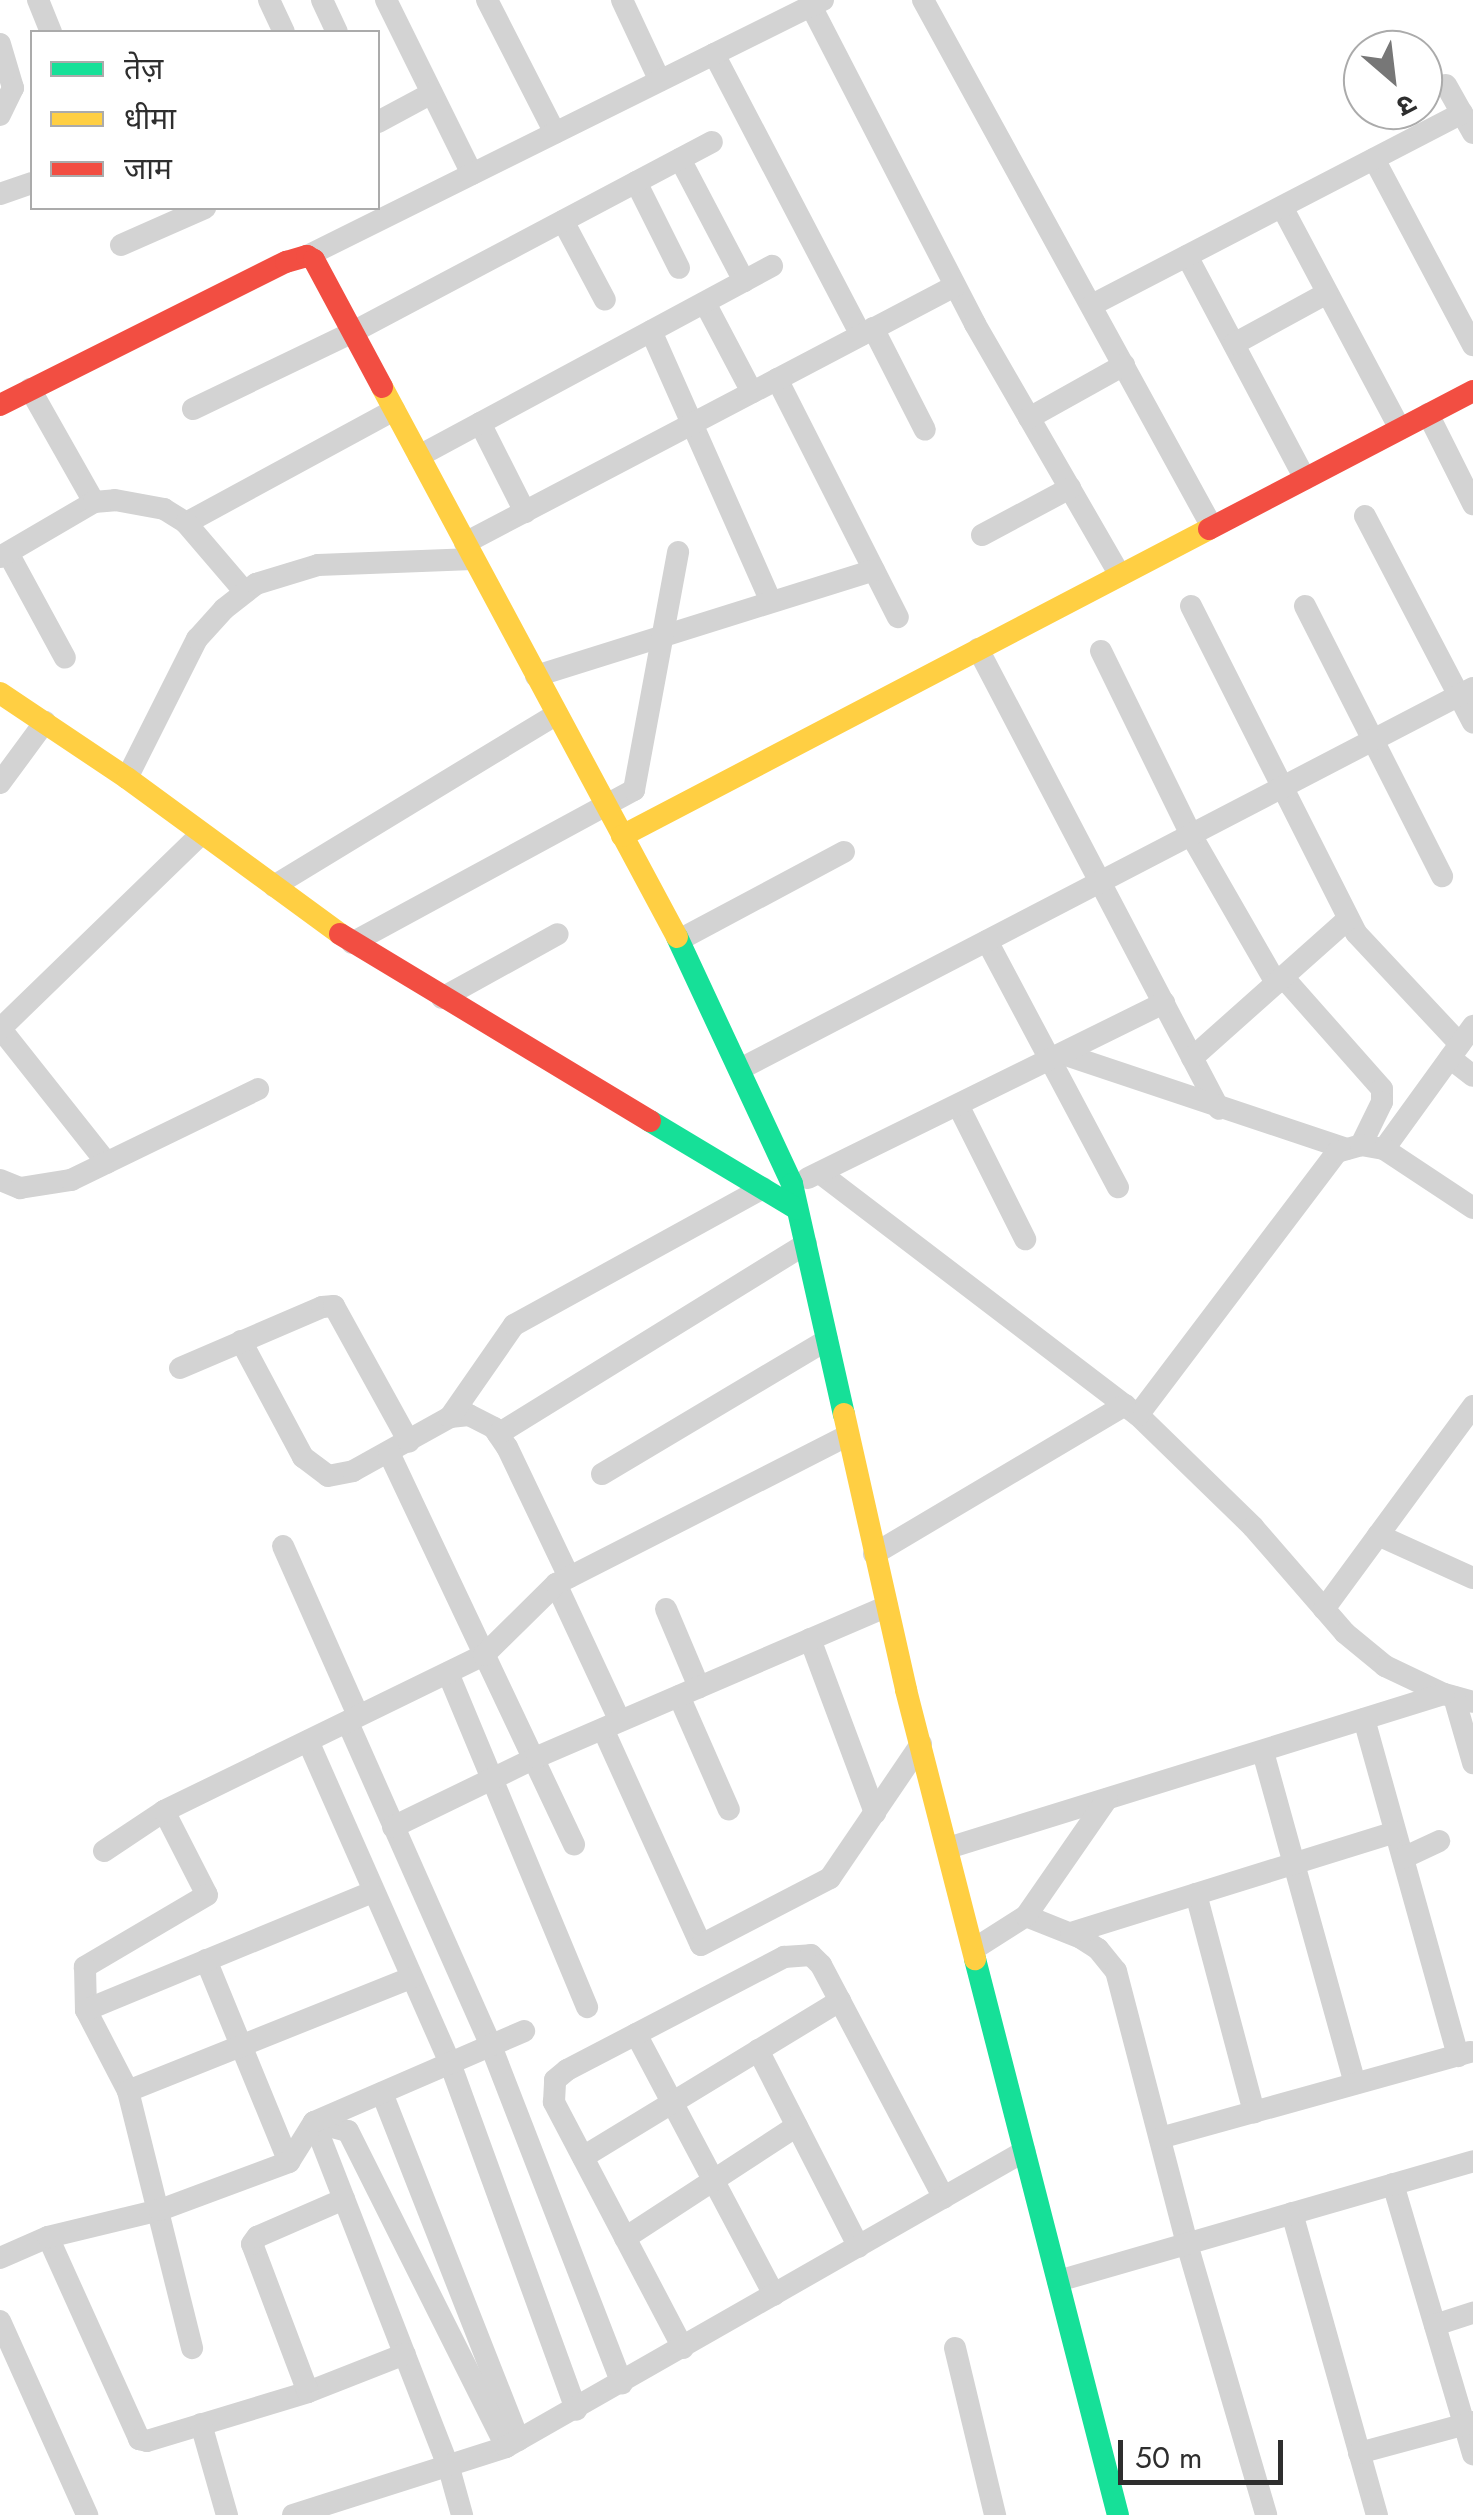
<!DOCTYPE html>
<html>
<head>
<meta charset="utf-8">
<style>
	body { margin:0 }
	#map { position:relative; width:1473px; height:2515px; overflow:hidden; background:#fff; font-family:Jost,"Noto Sans Devanagari",sans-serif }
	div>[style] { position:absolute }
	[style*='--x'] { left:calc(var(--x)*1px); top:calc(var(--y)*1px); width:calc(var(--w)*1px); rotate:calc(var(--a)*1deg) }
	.street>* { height:22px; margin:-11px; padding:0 11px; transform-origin:11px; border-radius:11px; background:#d3d3d3 }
	.fast>* { height:22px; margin:-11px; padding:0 11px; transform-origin:11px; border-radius:11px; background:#16e098 }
	.slow>* { height:22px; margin:-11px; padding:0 11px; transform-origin:11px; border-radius:11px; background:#ffcf43 }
	.jam>* { height:22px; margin:-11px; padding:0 11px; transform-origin:11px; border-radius:11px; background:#f24e42 }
	span { translate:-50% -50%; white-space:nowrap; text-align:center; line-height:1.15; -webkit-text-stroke:10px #fff; paint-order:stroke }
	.legend { position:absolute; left:30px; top:30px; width:350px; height:180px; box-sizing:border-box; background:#fff; border:2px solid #ababab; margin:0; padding:12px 18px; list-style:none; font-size:30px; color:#2e2e2e }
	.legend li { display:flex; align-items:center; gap:20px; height:50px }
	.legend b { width:50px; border:2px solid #ababab }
	.north { position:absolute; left:1343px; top:30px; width:100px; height:100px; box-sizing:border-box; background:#fff; border:2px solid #ababab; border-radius:50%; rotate:152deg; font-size:28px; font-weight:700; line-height:40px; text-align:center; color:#2e2e2e }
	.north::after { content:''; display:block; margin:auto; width:35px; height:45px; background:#777; clip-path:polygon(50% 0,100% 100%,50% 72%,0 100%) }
	.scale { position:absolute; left:1118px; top:2440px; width:165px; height:45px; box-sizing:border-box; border:5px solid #2e2e2e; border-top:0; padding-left:12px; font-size:30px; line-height:35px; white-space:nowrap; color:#2e2e2e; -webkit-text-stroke:8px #fff; paint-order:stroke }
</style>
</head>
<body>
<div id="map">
	<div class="street">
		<i style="--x:38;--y:0;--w:35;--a:68"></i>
		<i style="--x:269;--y:0;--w:35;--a:65"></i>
		<i style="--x:322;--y:0;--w:35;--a:65"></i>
		<i style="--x:386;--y:0;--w:194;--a:63.7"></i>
		<i style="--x:487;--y:0;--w:149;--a:62.9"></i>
		<i style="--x:622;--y:0;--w:89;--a:64.9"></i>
		<i style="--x:923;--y:0;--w:601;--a:61.26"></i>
		<i style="--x:811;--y:6;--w:358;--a:62.7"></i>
		<i style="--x:975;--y:324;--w:290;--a:60"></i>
		<i style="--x:0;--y:44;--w:46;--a:73.5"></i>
		<i style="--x:13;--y:88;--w:30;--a:116"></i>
		<i style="--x:714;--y:54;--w:317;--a:62.4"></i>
		<i style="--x:1446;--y:85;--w:55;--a:60.6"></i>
		<i style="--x:378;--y:122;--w:61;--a:-28.2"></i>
		<i style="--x:680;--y:159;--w:138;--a:62.3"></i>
		<i style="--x:1374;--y:159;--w:211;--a:62"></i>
		<i style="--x:636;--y:182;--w:96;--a:63.4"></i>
		<i style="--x:0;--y:194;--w:34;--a:-19"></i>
		<i style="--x:1282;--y:207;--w:251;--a:62"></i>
		<i style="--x:563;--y:221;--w:89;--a:62"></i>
		<i style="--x:121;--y:245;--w:92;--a:-23.8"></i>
		<i style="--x:307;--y:256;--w:576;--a:-26.39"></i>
		<i style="--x:1187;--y:256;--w:252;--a:62.1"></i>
		<i style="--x:705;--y:303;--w:101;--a:62.2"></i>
		<i style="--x:1092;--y:305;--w:417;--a:-27.4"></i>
		<i style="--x:873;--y:328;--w:114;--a:63"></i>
		<i style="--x:651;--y:331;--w:296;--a:66.1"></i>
		<i style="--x:1234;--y:344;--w:106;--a:-28.7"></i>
		<i style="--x:777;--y:379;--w:267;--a:63.1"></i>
		<i style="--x:30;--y:389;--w:130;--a:60.5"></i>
		<i style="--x:193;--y:409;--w:178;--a:-25.7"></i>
		<i style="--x:353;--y:332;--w:406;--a:-27.9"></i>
		<i style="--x:1428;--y:414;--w:101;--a:63.4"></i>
		<i style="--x:1029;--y:418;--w:109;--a:-29.2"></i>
		<i style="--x:480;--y:423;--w:100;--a:63.2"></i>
		<i style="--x:419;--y:456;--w:401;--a:-28.3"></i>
		<i style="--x:1365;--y:516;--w:233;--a:62.4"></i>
		<i style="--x:186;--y:523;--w:237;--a:-28.5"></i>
		<i style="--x:982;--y:535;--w:100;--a:-28.1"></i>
		<i style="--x:465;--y:543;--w:553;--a:-27.68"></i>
		<i style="--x:8;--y:553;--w:119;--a:61.5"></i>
		<i style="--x:0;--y:557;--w:109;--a:-30.3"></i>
		<i style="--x:94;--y:502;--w:21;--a:-5"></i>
		<i style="--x:115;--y:500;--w:50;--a:10.4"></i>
		<i style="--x:164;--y:509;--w:26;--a:32"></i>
		<i style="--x:186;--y:523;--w:91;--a:49.5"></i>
		<i style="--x:1191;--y:606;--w:366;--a:63.2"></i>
		<i style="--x:1356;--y:933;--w:152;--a:46.9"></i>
		<i style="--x:1305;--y:606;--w:303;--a:63.1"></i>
		<i style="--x:978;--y:649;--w:519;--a:62.35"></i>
		<i style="--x:1101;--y:651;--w:205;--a:63.9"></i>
		<i style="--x:1191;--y:835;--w:171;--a:60.1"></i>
		<i style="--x:536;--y:676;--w:354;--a:-17.4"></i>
		<i style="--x:127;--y:778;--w:156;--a:-63.3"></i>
		<i style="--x:197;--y:639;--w:40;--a:-48"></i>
		<i style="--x:224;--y:609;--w:41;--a:-38"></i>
		<i style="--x:256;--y:584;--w:65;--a:-17"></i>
		<i style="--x:318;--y:565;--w:155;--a:-2.2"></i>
		<i style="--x:0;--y:783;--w:76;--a:-53.6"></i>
		<i style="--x:274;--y:886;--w:331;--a:-31.3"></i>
		<i style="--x:679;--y:940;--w:187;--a:-28.1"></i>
		<i style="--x:987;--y:941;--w:279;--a:62"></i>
		<i style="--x:352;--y:943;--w:321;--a:-28.5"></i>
		<i style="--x:634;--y:790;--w:242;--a:-79.5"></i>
		<i style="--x:1283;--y:977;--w:149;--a:48.5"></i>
		<i style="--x:1382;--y:1089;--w:13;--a:90"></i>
		<i style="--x:1382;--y:1102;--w:48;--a:116"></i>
		<i style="--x:442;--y:998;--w:132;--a:-28.9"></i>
		<i style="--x:0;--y:1028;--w:172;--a:51.6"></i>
		<i style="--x:0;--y:1029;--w:281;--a:-44.1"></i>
		<i style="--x:1063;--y:1054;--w:299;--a:18.5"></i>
		<i style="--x:1192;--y:1058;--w:209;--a:-41.7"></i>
		<i style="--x:1450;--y:1058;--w:29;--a:38"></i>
		<i style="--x:740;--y:1069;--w:826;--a:-27.46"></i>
		<i style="--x:959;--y:1107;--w:148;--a:63.4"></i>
		<i style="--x:1384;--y:1149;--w:152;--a:-54.1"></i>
		<i style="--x:820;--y:1173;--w:400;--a:37.3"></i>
		<i style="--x:1138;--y:1415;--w:161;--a:44.2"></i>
		<i style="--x:1253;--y:1527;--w:140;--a:49"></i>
		<i style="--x:1345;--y:1633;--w:52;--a:39.5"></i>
		<i style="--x:1385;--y:1666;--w:65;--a:25.4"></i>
		<i style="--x:1444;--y:1694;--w:30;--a:15"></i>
		<i style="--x:808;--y:1178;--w:397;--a:-26.2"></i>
		<i style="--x:0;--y:1180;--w:22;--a:22"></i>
		<i style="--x:20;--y:1188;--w:52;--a:-8.9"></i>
		<i style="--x:71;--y:1180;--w:208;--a:-25.9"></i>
		<i style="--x:241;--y:1341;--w:132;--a:61.9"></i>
		<i style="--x:303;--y:1457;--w:31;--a:37"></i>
		<i style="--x:328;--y:1476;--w:25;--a:-11"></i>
		<i style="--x:353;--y:1471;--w:111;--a:-29.1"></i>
		<i style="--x:450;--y:1417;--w:19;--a:-6"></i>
		<i style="--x:469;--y:1415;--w:28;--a:27"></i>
		<i style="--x:494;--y:1428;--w:23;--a:56"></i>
		<i style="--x:507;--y:1447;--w:144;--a:64.5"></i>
		<i style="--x:180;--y:1368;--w:155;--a:-23.2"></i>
		<i style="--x:322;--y:1307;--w:12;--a:-5"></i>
		<i style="--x:334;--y:1306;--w:155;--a:61.1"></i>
		<i style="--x:1138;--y:1415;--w:330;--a:-52.9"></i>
		<i style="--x:1337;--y:1152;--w:25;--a:-16"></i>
		<i style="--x:1361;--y:1145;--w:23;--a:10"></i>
		<i style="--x:1384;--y:1149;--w:107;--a:33.5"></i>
		<i style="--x:450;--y:1417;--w:112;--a:-55.2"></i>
		<i style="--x:514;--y:1325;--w:284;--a:-28.8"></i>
		<i style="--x:498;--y:1434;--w:362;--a:-31.7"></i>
		<i style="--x:389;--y:1453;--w:433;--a:64.7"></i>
		<i style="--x:602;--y:1474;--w:262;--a:-30.8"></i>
		<i style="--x:1378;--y:1535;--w:104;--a:24.4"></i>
		<i style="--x:283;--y:1546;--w:185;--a:66.1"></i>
		<i style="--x:874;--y:1554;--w:292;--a:-30.7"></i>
		<i style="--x:556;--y:1584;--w:151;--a:65"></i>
		<i style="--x:666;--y:1609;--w:85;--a:67.1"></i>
		<i style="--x:1324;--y:1609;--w:252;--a:-53.7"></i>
		<i style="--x:810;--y:1639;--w:186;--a:69.5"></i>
		<i style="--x:448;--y:1673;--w:362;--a:67.4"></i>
		<i style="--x:679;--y:1696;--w:124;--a:66.3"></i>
		<i style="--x:1454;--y:1697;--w:69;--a:73.9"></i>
		<i style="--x:1364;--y:1719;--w:350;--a:74.4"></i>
		<i style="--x:348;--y:1723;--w:353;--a:66.1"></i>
		<i style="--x:491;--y:2046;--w:362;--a:68.8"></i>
		<i style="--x:603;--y:1729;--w:237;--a:65.6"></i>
		<i style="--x:701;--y:1945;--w:145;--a:-27.4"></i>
		<i style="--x:830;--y:1878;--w:162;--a:-55.8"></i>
		<i style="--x:308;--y:1741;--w:352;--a:66.2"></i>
		<i style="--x:450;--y:2063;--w:369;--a:70"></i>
		<i style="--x:1263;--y:1752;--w:344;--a:74.5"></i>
		<i style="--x:164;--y:1811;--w:94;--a:62.9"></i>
		<i style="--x:207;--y:1895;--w:142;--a:149.5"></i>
		<i style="--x:85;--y:1967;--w:43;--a:88.7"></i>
		<i style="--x:86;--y:2010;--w:91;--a:62.6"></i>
		<i style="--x:128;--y:2091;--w:265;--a:76"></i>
		<i style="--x:393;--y:1827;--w:160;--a:-25.9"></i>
		<i style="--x:537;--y:1757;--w:381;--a:-23.3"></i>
		<i style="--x:948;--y:1848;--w:519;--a:-17.25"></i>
		<i style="--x:104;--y:1851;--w:72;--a:-33.7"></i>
		<i style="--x:164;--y:1811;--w:356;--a:-26"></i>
		<i style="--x:484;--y:1655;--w:101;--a:-44.6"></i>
		<i style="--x:556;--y:1584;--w:326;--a:-27"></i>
		<i style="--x:1403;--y:1858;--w:40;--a:-25"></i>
		<i style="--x:1196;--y:1894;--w:226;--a:75.1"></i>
		<i style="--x:1026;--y:1916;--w:59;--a:21.8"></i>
		<i style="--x:1081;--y:1938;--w:20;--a:33"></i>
		<i style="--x:1098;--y:1949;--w:28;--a:51"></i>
		<i style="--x:1116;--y:1971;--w:282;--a:75.4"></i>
		<i style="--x:1187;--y:2244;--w:282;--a:73.7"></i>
		<i style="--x:1071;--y:1933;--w:339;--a:-17.3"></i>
		<i style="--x:974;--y:1949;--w:62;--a:-32.4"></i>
		<i style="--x:1026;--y:1916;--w:142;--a:-55.3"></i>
		<i style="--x:206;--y:1960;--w:218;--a:67.7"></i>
		<i style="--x:86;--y:2010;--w:309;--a:-22.4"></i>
		<i style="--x:636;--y:2034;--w:295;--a:62.1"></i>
		<i style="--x:758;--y:2050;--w:221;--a:62.9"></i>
		<i style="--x:128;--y:2091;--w:305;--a:-21.8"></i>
		<i style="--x:382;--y:2093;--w:373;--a:68.5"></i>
		<i style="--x:314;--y:2122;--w:371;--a:68.7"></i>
		<i style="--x:449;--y:2468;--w:49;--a:74.5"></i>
		<i style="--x:314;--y:2122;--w:35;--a:15"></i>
		<i style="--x:348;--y:2131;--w:353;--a:63.4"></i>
		<i style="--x:1160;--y:2138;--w:322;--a:-15.5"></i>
		<i style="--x:583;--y:2157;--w:301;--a:-31.3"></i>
		<i style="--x:1393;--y:2184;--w:282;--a:73.5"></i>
		<i style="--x:1292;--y:2213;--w:314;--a:74.3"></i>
		<i style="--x:48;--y:2237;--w:222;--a:65.7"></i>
		<i style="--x:139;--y:2439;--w:8;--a:14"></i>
		<i style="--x:147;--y:2441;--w:168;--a:-16.9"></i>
		<i style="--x:308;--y:2392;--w:104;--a:-21.4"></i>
		<i style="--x:625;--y:2238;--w:205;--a:-33.1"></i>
		<i style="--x:0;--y:2258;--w:52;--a:-23.6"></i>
		<i style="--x:48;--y:2237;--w:115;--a:-13.6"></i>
		<i style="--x:160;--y:2210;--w:138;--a:-20.4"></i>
		<i style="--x:289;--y:2162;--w:47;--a:-58"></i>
		<i style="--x:314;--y:2122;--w:229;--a:-23.4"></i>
		<i style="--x:1058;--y:2281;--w:432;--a:-16.1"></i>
		<i style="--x:0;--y:2321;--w:213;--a:65.8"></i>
		<i style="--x:1435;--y:2325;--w:40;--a:-18"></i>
		<i style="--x:683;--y:2348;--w:278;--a:-117.7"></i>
		<i style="--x:554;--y:2102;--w:22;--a:-87"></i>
		<i style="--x:555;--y:2080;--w:16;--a:-40"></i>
		<i style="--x:567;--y:2070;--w:245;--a:-27.5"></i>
		<i style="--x:784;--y:1957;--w:27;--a:-4"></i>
		<i style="--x:811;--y:1955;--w:14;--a:45"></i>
		<i style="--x:821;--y:1965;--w:263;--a:62.2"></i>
		<i style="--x:955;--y:2348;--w:172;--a:76.5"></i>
		<i style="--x:308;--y:2392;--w:158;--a:-110.7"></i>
		<i style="--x:252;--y:2244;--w:9;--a:-54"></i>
		<i style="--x:257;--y:2237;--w:95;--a:-23.6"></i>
		<i style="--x:201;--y:2424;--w:95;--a:74.1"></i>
		<i style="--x:1359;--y:2453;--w:118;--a:-15.2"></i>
		<i style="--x:293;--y:2515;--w:224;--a:-17.7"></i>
		<i style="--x:506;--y:2447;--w:597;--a:-29.7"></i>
	</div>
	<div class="fast">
		<i style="--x:677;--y:937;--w:272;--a:65"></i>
		<i style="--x:792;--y:1184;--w:236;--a:77.3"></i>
		<i style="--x:650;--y:1121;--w:171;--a:30.9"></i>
		<i style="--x:975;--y:1959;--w:574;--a:75.58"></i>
	</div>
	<div class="slow">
		<i style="--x:382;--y:387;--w:624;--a:61.79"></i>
		<i style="--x:0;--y:693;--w:153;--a:33.8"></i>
		<i style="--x:127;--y:778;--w:264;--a:36.2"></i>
		<i style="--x:622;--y:836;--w:662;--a:-27.61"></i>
		<i style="--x:844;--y:1414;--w:283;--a:77.3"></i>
		<i style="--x:906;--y:1690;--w:278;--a:75.6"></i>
	</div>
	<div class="jam">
		<i style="--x:0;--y:405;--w:320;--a:-26.6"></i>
		<i style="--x:286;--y:262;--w:22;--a:-16"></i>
		<i style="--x:307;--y:256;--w:8;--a:30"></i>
		<i style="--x:314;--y:260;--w:144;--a:61.8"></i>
		<i style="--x:1209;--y:529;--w:298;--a:-27.6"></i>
		<i style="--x:340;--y:934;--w:362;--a:31.1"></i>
	</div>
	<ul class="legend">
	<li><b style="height:12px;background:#16e098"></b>तेज़</li>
	<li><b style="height:12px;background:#ffcf43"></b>धीमा</li>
	<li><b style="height:12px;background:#f24e42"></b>जाम</li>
	</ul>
	<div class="north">उ</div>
	<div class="scale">50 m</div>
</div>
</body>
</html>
